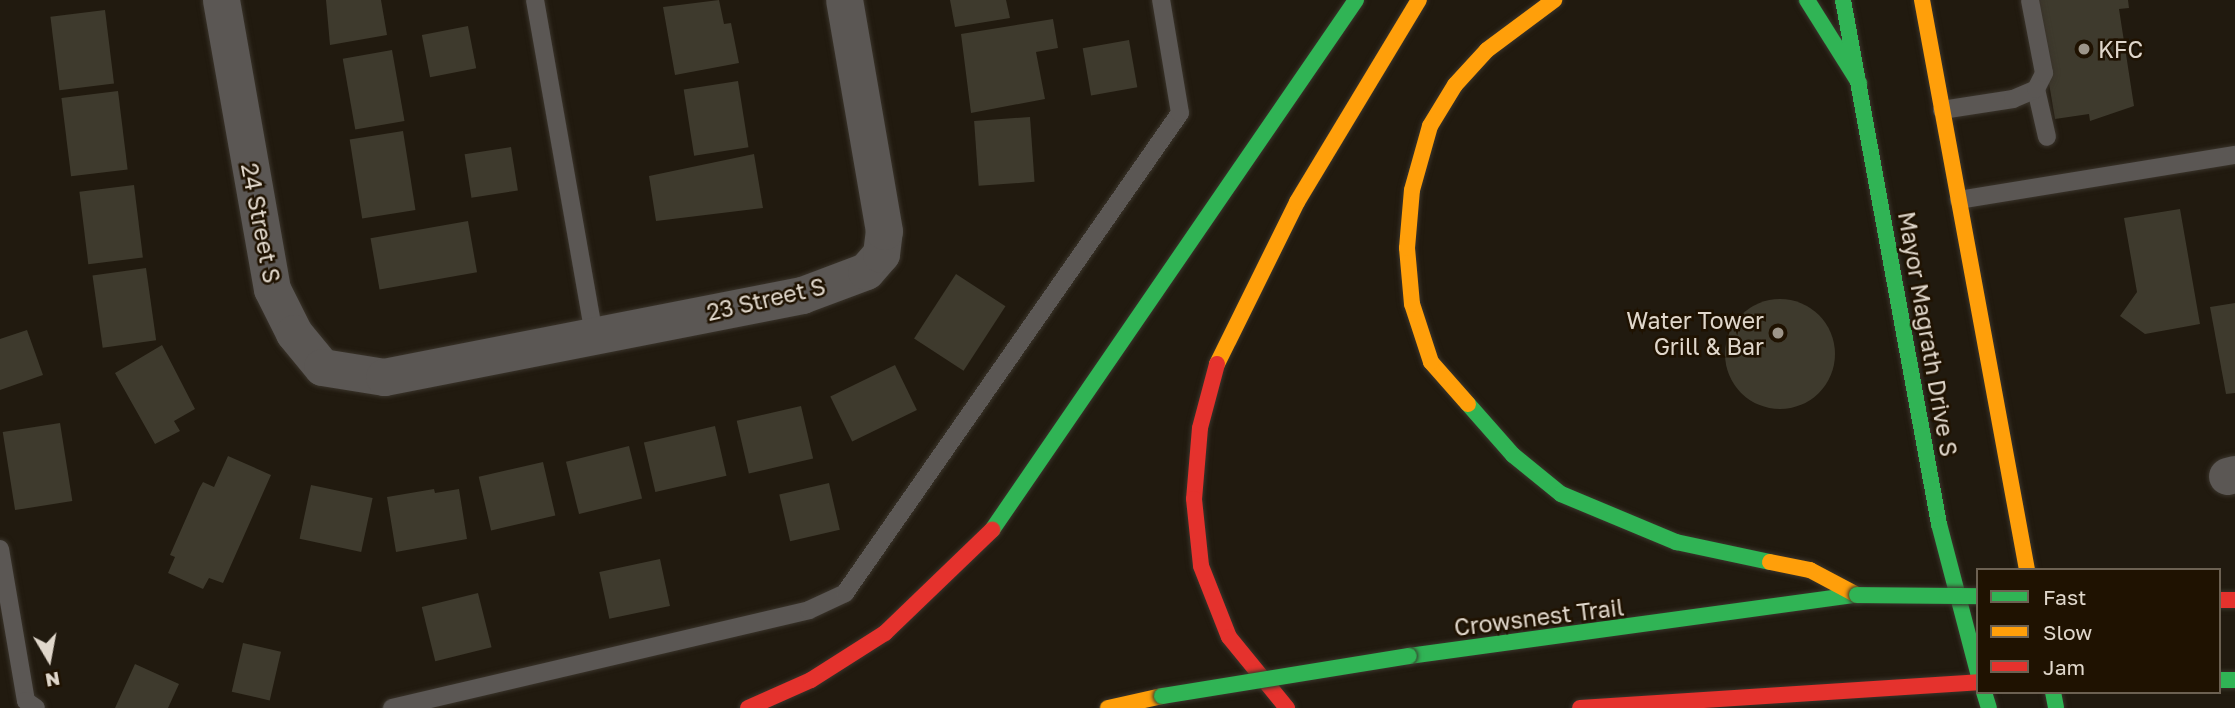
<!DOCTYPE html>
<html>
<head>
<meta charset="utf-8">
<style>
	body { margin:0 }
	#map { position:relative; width:2235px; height:708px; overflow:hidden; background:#211a0f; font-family:"Golos Text",sans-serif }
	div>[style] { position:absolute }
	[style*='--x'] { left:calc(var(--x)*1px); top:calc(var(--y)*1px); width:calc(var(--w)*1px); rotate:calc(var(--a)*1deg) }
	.building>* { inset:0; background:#3e3a2d; transform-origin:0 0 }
	.round { border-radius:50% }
	.roads { filter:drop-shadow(0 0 2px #3a342b) drop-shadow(0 0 2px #3a342b) }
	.lane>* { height:18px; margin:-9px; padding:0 9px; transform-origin:9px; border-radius:9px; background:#5b5754 }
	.street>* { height:37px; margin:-18.5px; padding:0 18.5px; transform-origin:18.5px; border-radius:18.5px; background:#5b5754 }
	.fast>* { height:16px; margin:-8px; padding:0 8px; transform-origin:8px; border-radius:8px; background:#30b455 }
	.slow>* { height:16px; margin:-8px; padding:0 8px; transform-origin:8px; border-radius:8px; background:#ff9f0a }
	.jam>* { height:16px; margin:-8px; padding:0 8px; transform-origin:8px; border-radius:8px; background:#e5322d }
	.bridges { filter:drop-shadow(0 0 2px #3a342b) drop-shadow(0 0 2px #3a342b) }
	.fast-bridge>* { height:16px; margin:-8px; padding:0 8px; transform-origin:8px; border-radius:8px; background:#30b455 }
	.dots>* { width:19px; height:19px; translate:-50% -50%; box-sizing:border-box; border:4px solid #1f1201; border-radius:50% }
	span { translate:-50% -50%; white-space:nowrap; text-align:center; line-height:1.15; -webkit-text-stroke:5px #1f1201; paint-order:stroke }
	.poi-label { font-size:23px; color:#e0d7cb }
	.left { translate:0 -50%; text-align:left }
	.right { translate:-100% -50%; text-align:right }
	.street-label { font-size:23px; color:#e0d7cb }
	.legend { position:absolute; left:1976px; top:568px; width:245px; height:126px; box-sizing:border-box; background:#1f1201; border:2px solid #6c6152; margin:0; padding:9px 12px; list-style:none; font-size:21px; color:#e0d7cb }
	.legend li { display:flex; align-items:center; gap:14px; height:35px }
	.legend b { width:35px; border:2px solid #6c6152 }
	.north { position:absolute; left:14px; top:624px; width:70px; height:70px; -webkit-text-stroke:5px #1f1201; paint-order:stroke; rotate:170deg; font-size:19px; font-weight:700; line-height:28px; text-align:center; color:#e0d7cb }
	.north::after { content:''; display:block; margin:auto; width:24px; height:32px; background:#e0d7cb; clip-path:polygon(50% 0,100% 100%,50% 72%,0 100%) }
</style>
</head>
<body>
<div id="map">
	<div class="building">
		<i style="clip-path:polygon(326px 0,381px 0,387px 35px,330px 45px)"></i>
		<i style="clip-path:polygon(719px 0,724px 24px,731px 23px,739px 63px,675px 75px,663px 7px)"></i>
		<i style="clip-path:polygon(950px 0,1006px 0,1010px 18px,955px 27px)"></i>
		<i style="clip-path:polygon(2035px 0,2128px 0,2129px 8px,2119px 9px,2134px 106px,2090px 121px,2089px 114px,2055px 119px)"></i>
		<i style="left:105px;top:10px;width:74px;height:55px;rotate:83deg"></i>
		<i style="clip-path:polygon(1053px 19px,1058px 48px,1036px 52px,1045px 99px,971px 113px,961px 34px)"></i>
		<i style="left:468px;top:26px;width:43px;height:47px;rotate:79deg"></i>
		<i style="left:1129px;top:40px;width:48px;height:47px;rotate:80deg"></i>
		<i style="left:392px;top:50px;width:72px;height:50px;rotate:80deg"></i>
		<i style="left:738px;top:81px;width:67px;height:55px;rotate:81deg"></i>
		<i style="left:118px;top:91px;width:79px;height:57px;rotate:83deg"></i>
		<i style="left:1030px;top:117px;width:65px;height:56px;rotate:86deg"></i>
		<i style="left:403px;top:131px;width:80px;height:54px;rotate:81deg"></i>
		<i style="left:511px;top:147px;width:44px;height:47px;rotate:81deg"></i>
		<i style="clip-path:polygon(754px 154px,763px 208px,656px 221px,649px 176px)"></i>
		<i style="left:134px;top:185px;width:73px;height:55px;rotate:83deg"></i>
		<i style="clip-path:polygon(2180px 209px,2200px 324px,2145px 334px,2120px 316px,2137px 292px,2124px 218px)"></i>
		<i style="left:468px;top:221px;width:52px;height:99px;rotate:80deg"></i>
		<i style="left:146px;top:268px;width:73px;height:54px;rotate:82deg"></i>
		<i style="left:956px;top:274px;width:59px;height:77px;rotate:33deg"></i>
		<i class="round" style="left:1725px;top:299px;width:110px;height:110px"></i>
		<i style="clip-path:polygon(2235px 303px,2235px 393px,2226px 394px,2210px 307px)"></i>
		<i style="clip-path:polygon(27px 330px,43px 375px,0 390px,0 339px)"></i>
		<i style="clip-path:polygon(162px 345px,195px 409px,174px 421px,180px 431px,155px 444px,115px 373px)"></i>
		<i style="left:895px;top:365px;width:50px;height:72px;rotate:64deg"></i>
		<i style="left:801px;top:406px;width:54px;height:66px;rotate:77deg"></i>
		<i style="left:60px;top:423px;width:79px;height:58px;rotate:81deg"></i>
		<i style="left:715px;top:426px;width:51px;height:73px;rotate:77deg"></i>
		<i style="left:629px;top:446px;width:54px;height:65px;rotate:76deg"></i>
		<i style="clip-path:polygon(228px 456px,271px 475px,223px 583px,209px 578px,203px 589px,168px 573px,175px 557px,170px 555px,199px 489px,203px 482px,214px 487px)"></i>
		<i style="left:543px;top:462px;width:55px;height:66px;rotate:77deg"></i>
		<i style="left:829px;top:483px;width:48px;height:51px;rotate:77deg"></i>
		<i style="left:311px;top:485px;width:63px;height:55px;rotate:12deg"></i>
		<i style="clip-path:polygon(434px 489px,435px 493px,459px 489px,467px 539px,396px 552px,387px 497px)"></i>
		<i style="left:660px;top:559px;width:48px;height:62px;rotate:78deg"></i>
		<i style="left:478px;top:593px;width:56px;height:58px;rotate:76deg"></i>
		<i style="left:243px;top:643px;width:39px;height:50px;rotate:13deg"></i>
		<i style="clip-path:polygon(135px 664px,179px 684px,168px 708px,115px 708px)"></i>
	</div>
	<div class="roads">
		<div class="lane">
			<i style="--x:535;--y:0;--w:339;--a:80"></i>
			<i style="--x:2036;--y:89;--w:49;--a:77.1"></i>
			<i style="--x:1942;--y:110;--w:72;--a:-8.8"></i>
			<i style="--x:2013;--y:99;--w:25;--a:-23"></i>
			<i style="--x:2036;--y:89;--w:18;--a:-63"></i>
			<i style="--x:2044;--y:73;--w:74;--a:-100.9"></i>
			<i style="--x:1959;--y:200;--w:280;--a:-9.3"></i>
			<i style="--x:0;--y:549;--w:154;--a:80.3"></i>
			<i style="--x:26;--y:701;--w:12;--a:35"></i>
			<i style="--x:392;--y:708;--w:428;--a:-13.2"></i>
			<i style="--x:809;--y:610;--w:40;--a:-25"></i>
			<i style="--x:845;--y:593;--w:585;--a:-55.09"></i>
			<i style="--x:1180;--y:113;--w:115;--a:-99.5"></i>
		</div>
		<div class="street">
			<i style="--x:221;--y:0;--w:293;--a:80"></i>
			<i style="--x:272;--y:289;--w:49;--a:63.4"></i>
			<i style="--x:294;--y:333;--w:44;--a:50.5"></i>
			<i style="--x:322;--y:367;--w:63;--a:9.2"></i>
			<i style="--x:384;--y:377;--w:426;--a:-11.1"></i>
			<i style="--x:802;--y:295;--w:68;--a:-20.6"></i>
			<i style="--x:866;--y:271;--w:23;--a:-49"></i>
			<i style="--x:881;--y:254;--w:23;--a:-83"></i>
			<i style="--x:884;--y:231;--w:234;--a:-99.8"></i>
			<i style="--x:2227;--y:476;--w:8;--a:-14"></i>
		</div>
		<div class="fast">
			<i style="--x:1807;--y:0;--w:98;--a:57.9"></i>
			<i style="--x:1843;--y:0;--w:533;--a:79.62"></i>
			<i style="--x:1939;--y:524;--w:154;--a:75.3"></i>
			<i style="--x:1468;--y:404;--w:68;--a:48.6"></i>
			<i style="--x:1513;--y:455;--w:62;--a:39.1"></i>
			<i style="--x:1561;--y:494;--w:125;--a:22.7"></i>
			<i style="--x:1676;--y:542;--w:96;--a:12"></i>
			<i style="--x:992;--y:530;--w:643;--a:-55.52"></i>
			<i style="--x:1409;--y:656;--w:452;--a:-7.8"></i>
			<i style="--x:2219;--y:680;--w:16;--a:0"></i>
			<i style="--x:1984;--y:692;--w:17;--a:73"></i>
			<i style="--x:2053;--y:692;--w:16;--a:79"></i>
		</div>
		<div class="slow">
			<i style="--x:1922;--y:0;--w:580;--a:79.56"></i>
			<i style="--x:1217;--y:364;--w:181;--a:-63.7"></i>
			<i style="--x:1297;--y:202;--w:236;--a:-58.9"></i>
			<i style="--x:1468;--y:404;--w:56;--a:-131.4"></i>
			<i style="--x:1431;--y:362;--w:61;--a:-108.1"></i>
			<i style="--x:1412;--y:304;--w:56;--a:-95.1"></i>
			<i style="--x:1407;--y:248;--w:58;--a:-85.1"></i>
			<i style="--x:1412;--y:190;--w:66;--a:-74.3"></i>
			<i style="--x:1430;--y:126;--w:48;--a:-58.6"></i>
			<i style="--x:1455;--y:85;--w:47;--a:-47.6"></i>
			<i style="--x:1487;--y:50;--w:84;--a:-36.7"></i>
			<i style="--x:1770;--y:562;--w:41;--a:11.3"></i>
			<i style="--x:1810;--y:570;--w:53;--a:28"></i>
			<i style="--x:1108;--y:708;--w:55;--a:-12.5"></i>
		</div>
		<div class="jam">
			<i style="--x:1217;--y:364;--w:66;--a:104.9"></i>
			<i style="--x:1200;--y:428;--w:71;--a:94.8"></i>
			<i style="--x:1194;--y:499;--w:67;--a:84"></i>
			<i style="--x:1201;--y:566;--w:76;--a:68.5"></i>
			<i style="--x:1229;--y:637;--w:92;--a:50.8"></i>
			<i style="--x:2219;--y:600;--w:16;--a:0"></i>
			<i style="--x:748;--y:708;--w:69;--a:-24"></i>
			<i style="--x:811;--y:680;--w:88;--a:-32.4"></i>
			<i style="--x:885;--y:633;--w:149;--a:-43.9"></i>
			<i style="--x:1580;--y:708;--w:399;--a:-3.7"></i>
		</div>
	</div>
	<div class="bridges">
		<div class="fast-bridge">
			<i style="--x:1857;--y:595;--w:121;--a:0.5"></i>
			<i style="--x:1162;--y:696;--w:250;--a:-9.2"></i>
		</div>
	</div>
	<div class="dots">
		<i style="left:2084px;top:49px;background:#9d9589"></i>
		<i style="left:1778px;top:333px;background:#9d9589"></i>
	</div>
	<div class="poi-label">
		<span class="left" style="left:2098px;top:49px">KFC</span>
		<span class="right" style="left:1764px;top:333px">Water Tower<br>Grill &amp; Bar</span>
	</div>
	<div class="street-label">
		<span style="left:261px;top:223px;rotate:79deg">24 Street S</span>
		<span style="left:766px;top:299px;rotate:-13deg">23 Street S</span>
		<span style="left:1928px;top:334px;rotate:80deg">Mayor Magrath Drive S</span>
		<span style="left:1539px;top:617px;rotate:-7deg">Crowsnest Trail</span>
	</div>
	<ul class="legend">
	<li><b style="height:9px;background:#30b455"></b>Fast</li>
	<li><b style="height:9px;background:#ff9f0a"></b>Slow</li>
	<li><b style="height:9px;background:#e5322d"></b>Jam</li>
	</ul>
	<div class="north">N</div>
</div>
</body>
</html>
